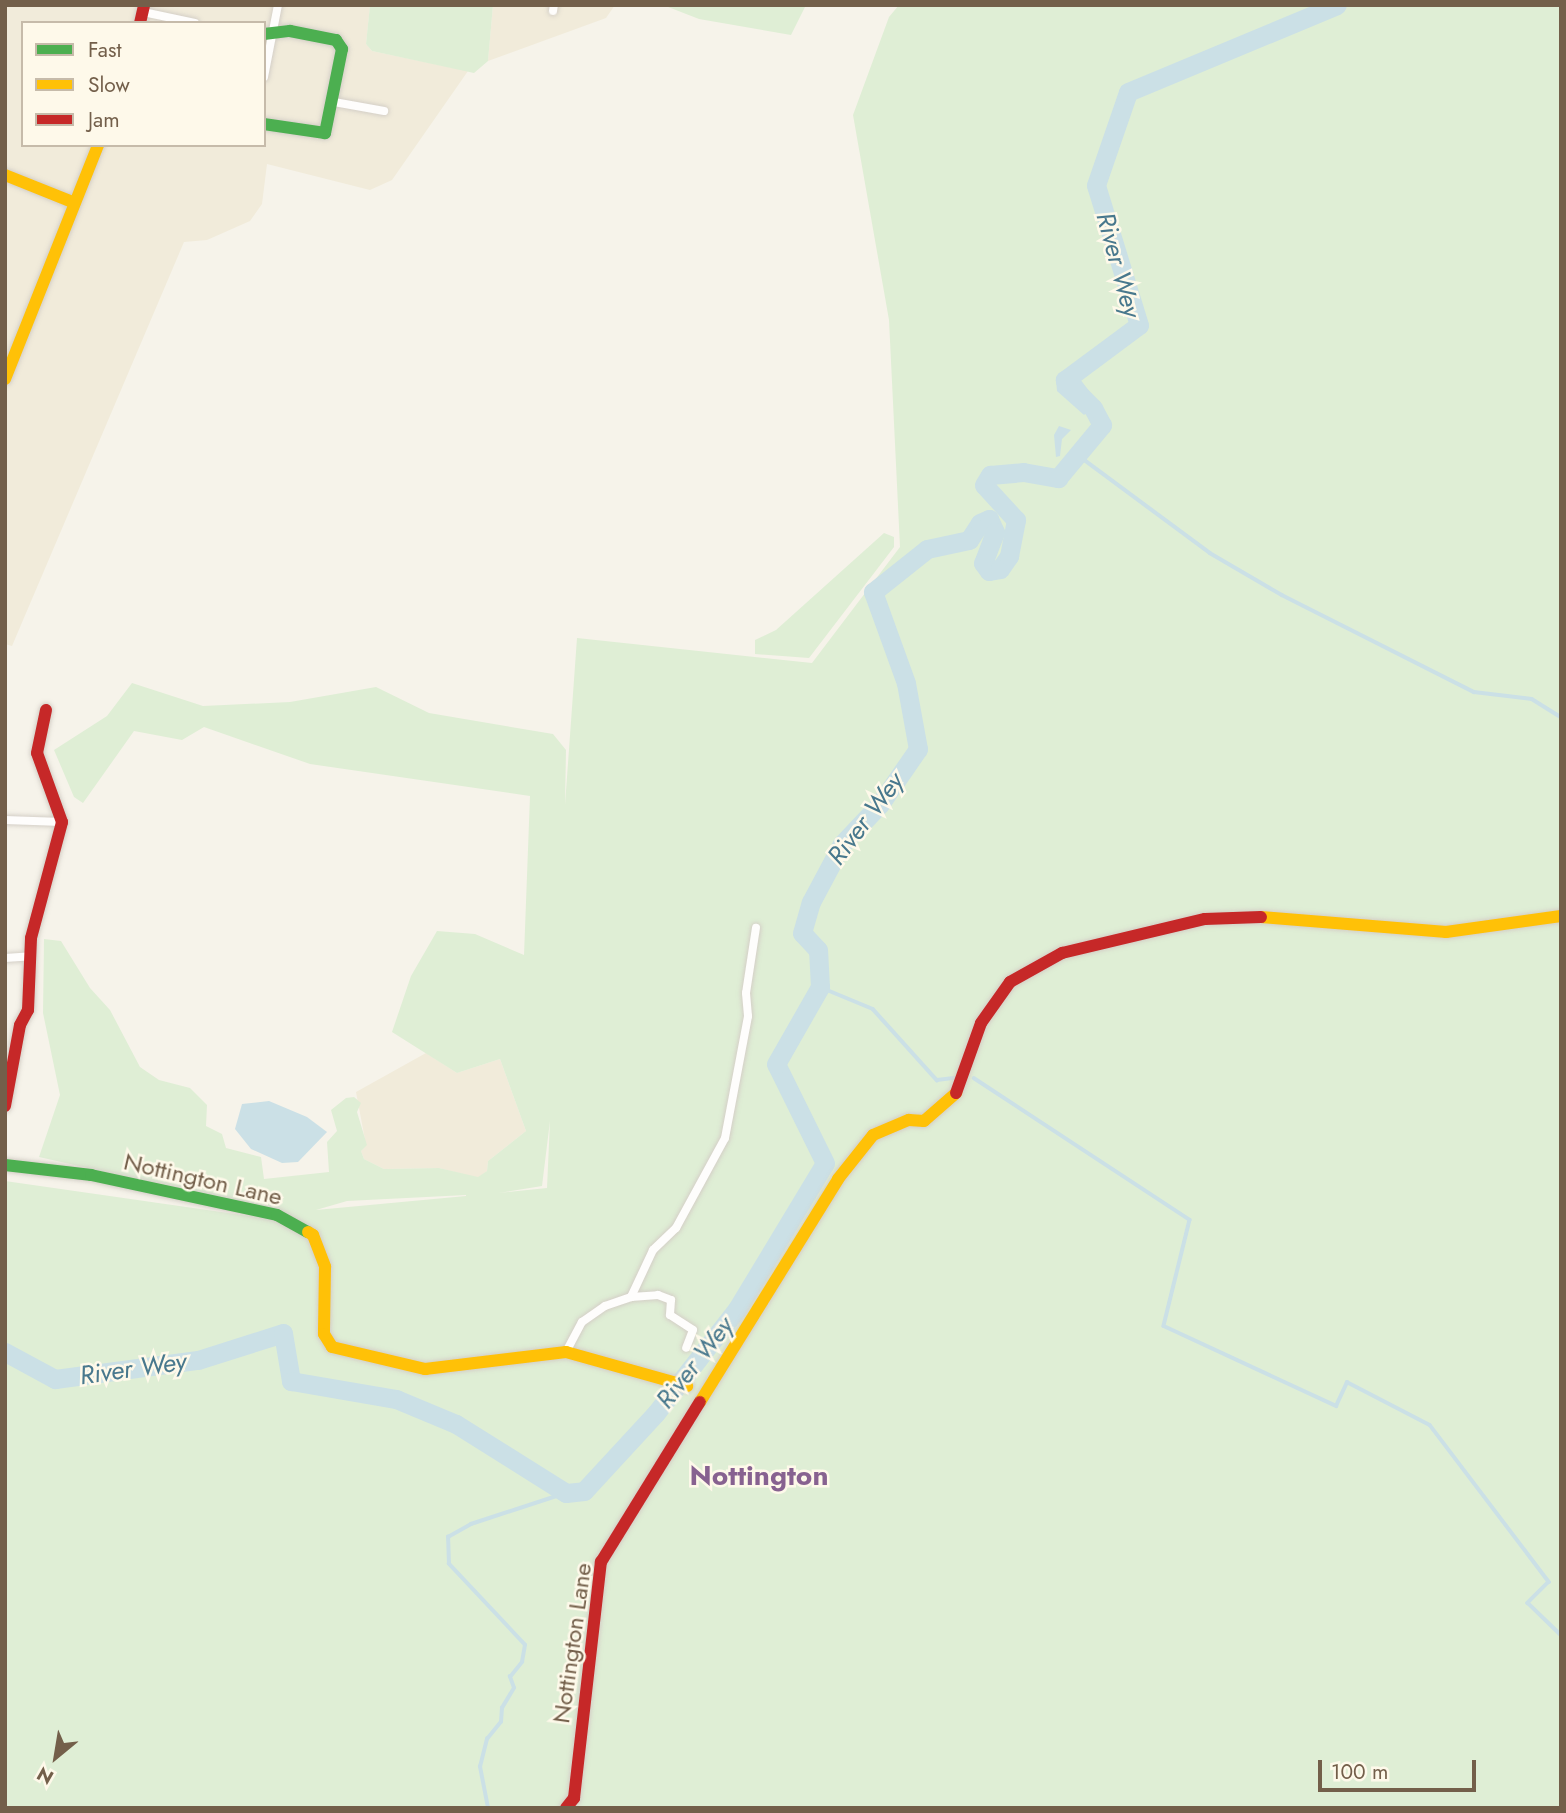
<!DOCTYPE html>
<html>
<head>
<meta charset="utf-8">
<style>
	body { margin:0 }
	#map { position:relative; width:1566px; height:1813px; overflow:hidden; background:#f6f3ea; font-family:Jost,sans-serif }
	div>[style] { position:absolute }
	[style*='--x'] { left:calc(var(--x)*1px); top:calc(var(--y)*1px); width:calc(var(--w)*1px); rotate:calc(var(--a)*1deg) }
	.residential>* { inset:0; background:#f1ebda }
	.green>* { inset:0; background:#dfeed5 }
	.water>* { inset:0; background:#cbe0e6 }
	.stream>* { height:3.5px; margin:-1.75px; padding:0 1.75px; transform-origin:1.75px; border-radius:1.75px; background:#cbe0e6 }
	.river>* { height:19px; margin:-9.5px; padding:0 9.5px; transform-origin:9.5px; border-radius:9.5px; background:#cbe0e6 }
	.roads { filter:drop-shadow(0 0 2px #d4cfc7) drop-shadow(0 0 2px #d4cfc7) }
	.street>* { height:8px; margin:-4px; padding:0 4px; transform-origin:4px; border-radius:4px; background:#fefdfc }
	.fast>* { height:12px; margin:-6px; padding:0 6px; transform-origin:6px; border-radius:6px; background:#4caf50 }
	.slow>* { height:12px; margin:-6px; padding:0 6px; transform-origin:6px; border-radius:6px; background:#ffc107 }
	.jam>* { height:12px; margin:-6px; padding:0 6px; transform-origin:6px; border-radius:6px; background:#c62828 }
	span { translate:-50% -50%; white-space:nowrap; text-align:center; line-height:1.15; -webkit-text-stroke:5px #fef9ea; paint-order:stroke }
	.street-label { font-size:24px; color:#735f4a }
	.water-label { font-size:26px; color:#48788d; font-style:italic }
	.quarter-label { font-size:28px; color:#876290; font-weight:700 }
	.frame { position:absolute; inset:0; border:7px solid #735f4a; pointer-events:none }
	.legend { position:absolute; left:21px; top:21px; width:245px; height:126px; box-sizing:border-box; background:#fef9ea; border:2px solid #c6bbaa; margin:0; padding:9px 12px; list-style:none; font-size:21px; color:#735f4a }
	.legend li { display:flex; align-items:center; gap:14px; height:35px }
	.legend b { width:35px; border:2px solid #c6bbaa }
	.north { position:absolute; left:21px; top:1722px; width:70px; height:70px; -webkit-text-stroke:5px #fef9ea; paint-order:stroke; rotate:210deg; font-size:19px; font-weight:700; line-height:28px; text-align:center; color:#735f4a }
	.north::after { content:''; display:block; margin:auto; width:24px; height:32px; background:#735f4a; clip-path:polygon(50% 0,100% 100%,50% 72%,0 100%) }
	.scale { position:absolute; left:1318px; top:1760px; width:158px; height:32px; box-sizing:border-box; border:4px solid #735f4a; border-top:0; padding-left:9px; font-size:21px; line-height:24px; white-space:nowrap; color:#735f4a; -webkit-text-stroke:5px #fef9ea; paint-order:stroke }
</style>
</head>
<body>
<div id="map">
	<div class="residential">
		<i style="clip-path:polygon(evenodd,5px 5px,370px 5px,366px 44px,372px 51px,468px 71px,392px 180px,370px 190px,267px 164px,262px 204px,250px 221px,207px 240px,184px 242px,12px 646px,5px 644px,5px 5px,23px 23px,264px 23px,264px 145px,23px 145px,23px 23px)"></i>
		<i style="clip-path:polygon(493px 5px,615px 5px,606px 18px,488px 61px)"></i>
		<i style="clip-path:polygon(426px 1053px,457px 1073px,500px 1059px,526px 1131px,488px 1161px,487px 1171px,478px 1178px,439px 1168px,384px 1169px,364px 1159px,361px 1151px,366px 1145px,356px 1092px)"></i>
	</div>
	<div class="green">
		<i style="clip-path:polygon(370px 5px,493px 5px,488px 61px,474px 73px,372px 51px,366px 44px)"></i>
		<i style="clip-path:polygon(663px 5px,806px 5px,791px 35px,699px 19px)"></i>
		<i style="clip-path:polygon(evenodd,899px 5px,1561px 5px,1561px 1808px,5px 1808px,5px 1181px,249px 1216px,283px 1212px,39px 1157px,60px 1095px,43px 1013px,44px 939px,61px 941px,90px 988px,110px 1010px,140px 1067px,159px 1080px,190px 1088px,207px 1105px,206px 1126px,222px 1134px,226px 1148px,261px 1157px,264px 1179px,329px 1172px,327px 1142px,337px 1131px,331px 1110px,346px 1098px,354px 1097px,361px 1103px,357px 1112px,367px 1145px,361px 1151px,364px 1159px,384px 1169px,439px 1168px,478px 1177px,487px 1171px,488px 1161px,526px 1131px,500px 1059px,457px 1073px,392px 1032px,411px 976px,437px 931px,475px 934px,524px 955px,530px 796px,310px 764px,204px 727px,182px 740px,134px 731px,83px 803px,74px 797px,54px 750px,107px 716px,132px 683px,203px 706px,290px 702px,376px 687px,429px 713px,553px 734px,566px 750px,565px 805px,577px 638px,812px 663px,900px 547px,889px 320px,853px 115px,889px 17px,899px 5px,550px 1121px,547px 1188px,499px 1193px,542px 1186px,550px 1121px,899px 5px,466px 1195px,466px 1196px,316px 1210px,347px 1201px,466px 1195px)"></i>
		<i style="clip-path:polygon(884px 533px,894px 537px,894px 547px,809px 658px,755px 654px,755px 640px,776px 630px)"></i>
	</div>
	<div class="water">
		<i style="clip-path:polygon(1068px 371px,1074px 371px,1098px 403px,1084px 415px,1057px 391px,1056px 379px)"></i>
		<i style="clip-path:polygon(1059px 426px,1071px 430px,1062px 439px,1060px 456px,1056px 457px,1054px 435px)"></i>
		<i style="clip-path:polygon(269px 1101px,307px 1117px,327px 1132px,298px 1162px,282px 1163px,251px 1149px,235px 1129px,242px 1104px)"></i>
	</div>
	<div class="stream">
		<i style="--x:1075;--y:453;--w:168;--a:36.5"></i>
		<i style="--x:1210;--y:553;--w:83;--a:30.3"></i>
		<i style="--x:1282;--y:595;--w:215;--a:26.8"></i>
		<i style="--x:1474;--y:692;--w:58;--a:6.9"></i>
		<i style="--x:1532;--y:699;--w:34;--a:32"></i>
		<i style="--x:820;--y:987;--w:57;--a:22.5"></i>
		<i style="--x:873;--y:1009;--w:96;--a:48"></i>
		<i style="--x:937;--y:1080;--w:17;--a:-7"></i>
		<i style="--x:974;--y:1078;--w:258;--a:33.3"></i>
		<i style="--x:1190;--y:1220;--w:109;--a:103.8"></i>
		<i style="--x:1164;--y:1326;--w:190;--a:24.9"></i>
		<i style="--x:1336;--y:1406;--w:26;--a:-65"></i>
		<i style="--x:1347;--y:1382;--w:93;--a:27.4"></i>
		<i style="--x:1430;--y:1425;--w:197;--a:52.8"></i>
		<i style="--x:1549;--y:1582;--w:30;--a:135"></i>
		<i style="--x:1528;--y:1603;--w:46;--a:44.1"></i>
		<i style="--x:488;--y:1808;--w:42;--a:-101"></i>
		<i style="--x:480;--y:1767;--w:29;--a:-76"></i>
		<i style="--x:487;--y:1739;--w:22;--a:-51"></i>
		<i style="--x:501;--y:1722;--w:14;--a:-86"></i>
		<i style="--x:502;--y:1708;--w:23;--a:-59"></i>
		<i style="--x:514;--y:1688;--w:12;--a:-110"></i>
		<i style="--x:510;--y:1677;--w:19;--a:-51"></i>
		<i style="--x:522;--y:1662;--w:17;--a:-80"></i>
		<i style="--x:525;--y:1645;--w:111;--a:-133.2"></i>
		<i style="--x:449;--y:1564;--w:27;--a:-92"></i>
		<i style="--x:448;--y:1537;--w:26;--a:-29"></i>
		<i style="--x:471;--y:1524;--w:100;--a:-18.1"></i>
	</div>
	<div class="river">
		<i style="--x:5;--y:1352;--w:57;--a:28.4"></i>
		<i style="--x:55;--y:1379;--w:144;--a:-7.6"></i>
		<i style="--x:198;--y:1360;--w:89;--a:-17.6"></i>
		<i style="--x:283;--y:1333;--w:49;--a:80.5"></i>
		<i style="--x:291;--y:1381;--w:107;--a:9.7"></i>
		<i style="--x:396;--y:1399;--w:65;--a:22.6"></i>
		<i style="--x:456;--y:1424;--w:130;--a:32.1"></i>
		<i style="--x:566;--y:1493;--w:18;--a:-6"></i>
		<i style="--x:584;--y:1491;--w:106;--a:-47.3"></i>
		<i style="--x:656;--y:1413;--w:132;--a:-52.1"></i>
		<i style="--x:737;--y:1309;--w:170;--a:-58.9"></i>
		<i style="--x:825;--y:1163;--w:110;--a:-116.3"></i>
		<i style="--x:776;--y:1064;--w:89;--a:-60.3"></i>
		<i style="--x:820;--y:987;--w:37;--a:-93"></i>
		<i style="--x:818;--y:950;--w:23;--a:-133"></i>
		<i style="--x:802;--y:933;--w:32;--a:-74"></i>
		<i style="--x:811;--y:902;--w:66;--a:-61.9"></i>
		<i style="--x:842;--y:844;--w:55;--a:-46.5"></i>
		<i style="--x:880;--y:804;--w:67;--a:-55.4"></i>
		<i style="--x:918;--y:749;--w:67;--a:-100.3"></i>
		<i style="--x:906;--y:683;--w:97;--a:-109.9"></i>
		<i style="--x:873;--y:592;--w:69;--a:-38.5"></i>
		<i style="--x:927;--y:549;--w:43;--a:-12.1"></i>
		<i style="--x:969;--y:540;--w:20;--a:-57"></i>
		<i style="--x:980;--y:523;--w:10;--a:-24"></i>
		<i style="--x:989;--y:519;--w:14;--a:65"></i>
		<i style="--x:995;--y:532;--w:33;--a:111"></i>
		<i style="--x:983;--y:563;--w:10;--a:53"></i>
		<i style="--x:989;--y:571;--w:11;--a:-10"></i>
		<i style="--x:1000;--y:569;--w:16;--a:-55"></i>
		<i style="--x:1009;--y:556;--w:37;--a:-79"></i>
		<i style="--x:1016;--y:520;--w:47;--a:-132.4"></i>
		<i style="--x:984;--y:485;--w:12;--a:-59"></i>
		<i style="--x:990;--y:475;--w:33;--a:-5"></i>
		<i style="--x:1023;--y:472;--w:36;--a:10"></i>
		<i style="--x:1058;--y:478;--w:69;--a:-50.3"></i>
		<i style="--x:1102;--y:425;--w:19;--a:-118"></i>
		<i style="--x:1093;--y:408;--w:40;--a:-135"></i>
		<i style="--x:1065;--y:380;--w:92;--a:-36.6"></i>
		<i style="--x:1139;--y:325;--w:146;--a:-107.1"></i>
		<i style="--x:1096;--y:185;--w:98;--a:-71"></i>
		<i style="--x:1128;--y:92;--w:226;--a:-22.6"></i>
	</div>
	<div class="roads">
		<div class="street">
			<i style="--x:553;--y:11;--w:6;--a:-81"></i>
			<i style="--x:143;--y:12;--w:53;--a:11.9"></i>
			<i style="--x:264;--y:77;--w:73;--a:-79"></i>
			<i style="--x:334;--y:102;--w:51;--a:10.2"></i>
			<i style="--x:5;--y:820;--w:57;--a:2"></i>
			<i style="--x:5;--y:958;--w:26;--a:-4"></i>
			<i style="--x:631;--y:1297;--w:27;--a:-4"></i>
			<i style="--x:658;--y:1295;--w:14;--a:21"></i>
			<i style="--x:671;--y:1300;--w:15;--a:94"></i>
			<i style="--x:670;--y:1315;--w:27;--a:33"></i>
			<i style="--x:693;--y:1330;--w:19;--a:111"></i>
			<i style="--x:566;--y:1352;--w:34;--a:-62"></i>
			<i style="--x:582;--y:1322;--w:28;--a:-35"></i>
			<i style="--x:605;--y:1306;--w:28;--a:-19"></i>
			<i style="--x:631;--y:1297;--w:52;--a:-64.9"></i>
			<i style="--x:653;--y:1250;--w:32;--a:-44"></i>
			<i style="--x:676;--y:1228;--w:102;--a:-61.4"></i>
			<i style="--x:725;--y:1138;--w:124;--a:-79.3"></i>
			<i style="--x:748;--y:1016;--w:23;--a:-95"></i>
			<i style="--x:746;--y:993;--w:66;--a:-81.3"></i>
		</div>
		<div class="fast">
			<i style="--x:264;--y:34;--w:26;--a:-7"></i>
			<i style="--x:290;--y:31;--w:47;--a:11.1"></i>
			<i style="--x:336;--y:40;--w:11;--a:56"></i>
			<i style="--x:342;--y:49;--w:86;--a:101.4"></i>
			<i style="--x:325;--y:133;--w:62;--a:-171.6"></i>
			<i style="--x:5;--y:1165;--w:87;--a:6.6"></i>
			<i style="--x:91;--y:1175;--w:190;--a:12.1"></i>
			<i style="--x:277;--y:1215;--w:35;--a:29"></i>
		</div>
		<div class="slow">
			<i style="--x:5;--y:175;--w:75;--a:21.8"></i>
			<i style="--x:5;--y:379;--w:252;--a:-68.3"></i>
			<i style="--x:1261;--y:917;--w:186;--a:4.6"></i>
			<i style="--x:1446;--y:932;--w:116;--a:-7.9"></i>
			<i style="--x:308;--y:1232;--w:6;--a:31"></i>
			<i style="--x:313;--y:1235;--w:34;--a:69"></i>
			<i style="--x:325;--y:1267;--w:67;--a:90.9"></i>
			<i style="--x:324;--y:1334;--w:15;--a:58"></i>
			<i style="--x:332;--y:1347;--w:96;--a:13.3"></i>
			<i style="--x:425;--y:1369;--w:142;--a:-6.9"></i>
			<i style="--x:566;--y:1352;--w:126;--a:15.7"></i>
			<i style="--x:700;--y:1402;--w:262;--a:-58.2"></i>
			<i style="--x:838;--y:1179;--w:56;--a:-51.5"></i>
			<i style="--x:873;--y:1135;--w:39;--a:-23"></i>
			<i style="--x:909;--y:1120;--w:15;--a:4"></i>
			<i style="--x:924;--y:1121;--w:43;--a:-41.2"></i>
		</div>
		<div class="jam">
			<i style="--x:140;--y:23;--w:18;--a:-77"></i>
			<i style="--x:956;--y:1093;--w:74;--a:-70.3"></i>
			<i style="--x:981;--y:1023;--w:50;--a:-54.7"></i>
			<i style="--x:1010;--y:982;--w:60;--a:-29.1"></i>
			<i style="--x:1062;--y:953;--w:147;--a:-13.4"></i>
			<i style="--x:1205;--y:919;--w:56;--a:-2"></i>
			<i style="--x:5;--y:1106;--w:82;--a:-79.5"></i>
			<i style="--x:20;--y:1025;--w:17;--a:-62"></i>
			<i style="--x:28;--y:1010;--w:72;--a:-87.6"></i>
			<i style="--x:31;--y:938;--w:120;--a:-75"></i>
			<i style="--x:62;--y:822;--w:73;--a:-109.9"></i>
			<i style="--x:37;--y:753;--w:44;--a:-78.2"></i>
			<i style="--x:566;--y:1808;--w:13;--a:-51"></i>
			<i style="--x:574;--y:1798;--w:238;--a:-83.5"></i>
			<i style="--x:601;--y:1562;--w:188;--a:-58.3"></i>
		</div>
	</div>
	<div class="street-label">
		<span style="left:203px;top:1179px;rotate:13deg">Nottington Lane</span>
		<span style="left:572px;top:1643px;rotate:-82deg">Nottington Lane</span>
	</div>
	<div class="water-label">
		<span style="left:1118px;top:265px;rotate:75deg">River Wey</span>
		<span style="left:866px;top:819px;rotate:-53deg">River Wey</span>
		<span style="left:695px;top:1363px;rotate:-52deg">River Wey</span>
		<span style="left:133px;top:1369px;rotate:-8deg">River Wey</span>
	</div>
	<div class="quarter-label">
		<span style="left:759px;top:1476px">Nottington</span>
	</div>
	<div class="frame"></div>
	<ul class="legend">
	<li><b style="height:9px;background:#4caf50"></b>Fast</li>
	<li><b style="height:9px;background:#ffc107"></b>Slow</li>
	<li><b style="height:9px;background:#c62828"></b>Jam</li>
	</ul>
	<div class="north">N</div>
	<div class="scale">100 m</div>
</div>
</body>
</html>
